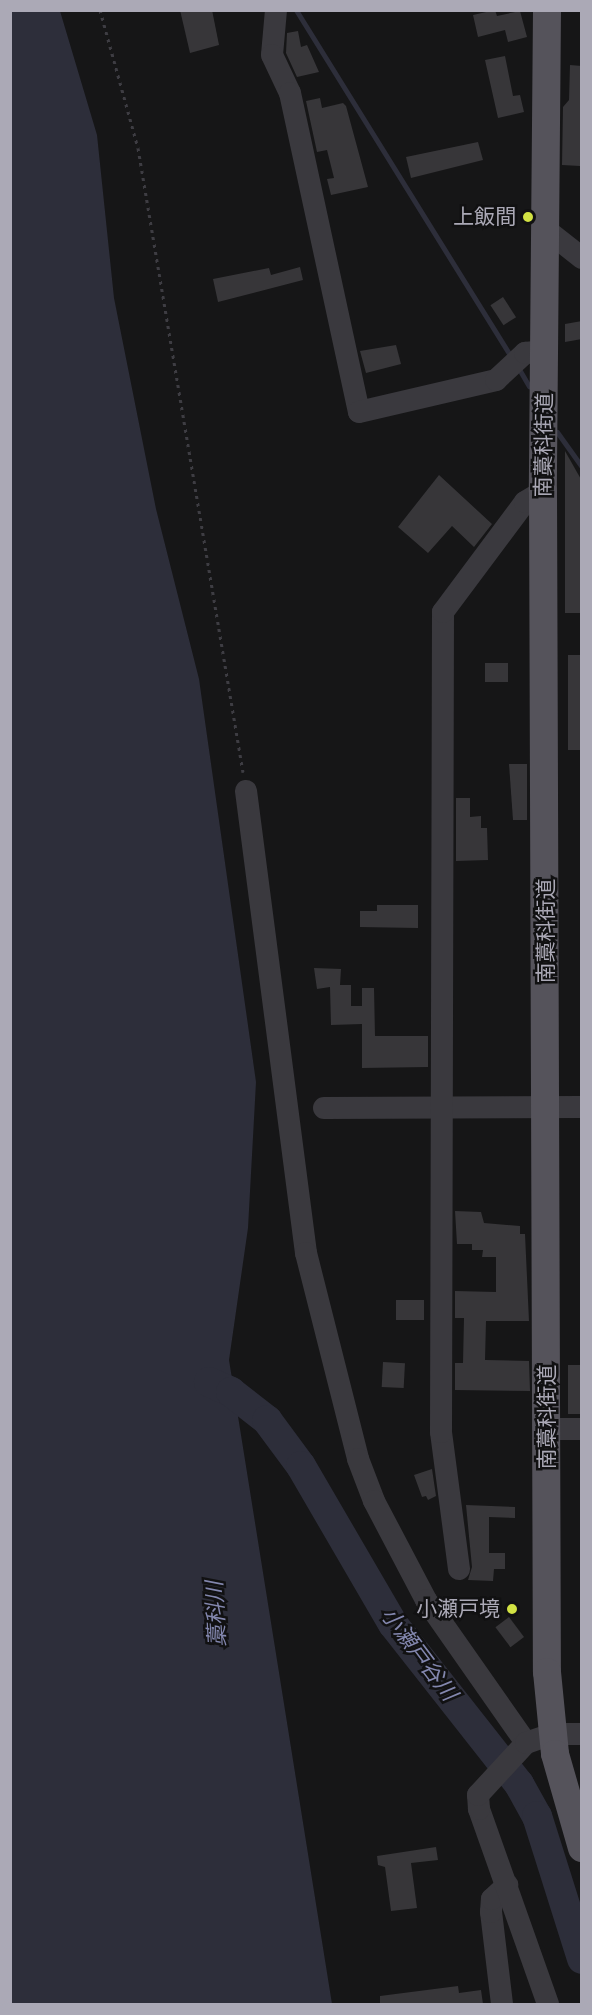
<!DOCTYPE html>
<html>
<head>
<meta charset="utf-8">
<style>
	body { margin:0 }
	#map { position:relative; width:592px; height:2015px; overflow:hidden; background:#161617; font-family:"Fira Sans Condensed","Noto Sans JP",sans-serif }
	div>[style] { position:absolute }
	[style*='--x'] { left:calc(var(--x)*1px); top:calc(var(--y)*1px); width:calc(var(--w)*1px); rotate:calc(var(--a)*1deg) }
	.water>* { inset:0; background:#2d2e3a }
	.stream>* { height:5px; margin:-2.5px; padding:0 2.5px; transform-origin:2.5px; border-radius:2.5px; background:#2d2e3a }
	.river>* { height:30px; margin:-15px; padding:0 15px; transform-origin:15px; border-radius:15px; background:#2d2e3a }
	.building>* { inset:0; background:#373639; transform-origin:0 0 }
	.path>* { height:3px; margin-top:-1.5px; transform-origin:0; background:repeating-linear-gradient(90deg,#3e3d43 0 3px,transparent 0 7.5px) }
	.minor>* { height:22px; margin:-11px; padding:0 11px; transform-origin:11px; border-radius:11px; background:#3a393e }
	.major>* { height:28px; margin:-14px; padding:0 14px; transform-origin:14px; border-radius:14px; background:#55535b }
	.dots>* { width:16px; height:16px; translate:-50% -50%; box-sizing:border-box; border:3px solid #111112; border-radius:50% }
	span { translate:-50% -50%; white-space:nowrap; text-align:center; line-height:1.15; -webkit-text-stroke:5px #111112; paint-order:stroke }
	.poi-label { font-size:21px; color:#aba9b6 }
	.right { translate:-100% -50%; text-align:right }
	.street-label { font-size:21px; color:#aba9b6 }
	.water-label { font-size:22px; color:#8387ae; font-style:italic }
	.frame { position:absolute; inset:0; border:12px solid #aba9b6; pointer-events:none }
</style>
</head>
<body>
<div id="map">
	<div class="water">
		<i style="clip-path:polygon(60px 11px,97px 135px,114px 298px,156px 509px,199px 679px,256px 1082px,248px 1228px,229px 1360px,332px 2004px,11px 2004px,10px 11px)"></i>
	</div>
	<div class="stream">
		<i style="--x:296;--y:10;--w:408;--a:58.2"></i>
		<i style="--x:519;--y:369;--w:20;--a:60"></i>
		<i style="--x:557;--y:432;--w:43;--a:54.5"></i>
	</div>
	<div class="river">
		<i style="--x:209;--y:1382;--w:24;--a:24"></i>
		<i style="--x:231;--y:1392;--w:46;--a:37.9"></i>
		<i style="--x:267;--y:1420;--w:57;--a:53.5"></i>
		<i style="--x:301;--y:1466;--w:183;--a:59.8"></i>
		<i style="--x:393;--y:1624;--w:204;--a:51.8"></i>
		<i style="--x:519;--y:1784;--w:37;--a:61"></i>
		<i style="--x:537;--y:1816;--w:150;--a:72.5"></i>
	</div>
	<div class="building">
		<i style="clip-path:polygon(180px 10px,212px 10px,219px 45px,190px 53px)"></i>
		<i style="clip-path:polygon(495px 10px,497px 16px,520px 11px,527px 37px,508px 42px,505px 30px,478px 37px,473px 15px)"></i>
		<i style="clip-path:polygon(298px 31px,301px 47px,307px 45px,319px 72px,297px 77px,286px 53px,287px 33px)"></i>
		<i style="clip-path:polygon(505px 56px,513px 96px,520px 95px,524px 112px,498px 118px,485px 60px)"></i>
		<i style="clip-path:polygon(570px 65px,582px 66px,580px 166px,562px 165px,563px 107px,569px 100px)"></i>
		<i style="clip-path:polygon(320px 98px,322px 108px,343px 103px,346px 106px,368px 187px,331px 195px,327px 179px,334px 178px,327px 150px,317px 152px,306px 101px)"></i>
		<i style="clip-path:polygon(478px 142px,483px 160px,411px 178px,406px 157px)"></i>
		<i style="clip-path:polygon(300px 267px,303px 280px,218px 302px,213px 279px,269px 268px,271px 275px)"></i>
		<i style="left:503px;top:297px;width:24px;height:15px;rotate:57deg"></i>
		<i style="clip-path:polygon(582px 321px,582px 339px,565px 342px,565px 324px)"></i>
		<i style="clip-path:polygon(396px 345px,401px 364px,366px 373px,360px 351px)"></i>
		<i style="clip-path:polygon(565px 451px,582px 481px,582px 613px,565px 613px)"></i>
		<i style="clip-path:polygon(439px 475px,492px 524px,474px 547px,452px 526px,428px 553px,398px 527px)"></i>
		<i style="left:568px;top:655px;width:14px;height:95px"></i>
		<i style="left:485px;top:663px;width:23px;height:19px"></i>
		<i style="clip-path:polygon(509px 764px,527px 764px,527px 820px,513px 820px)"></i>
		<i style="clip-path:polygon(456px 798px,470px 798px,470px 817px,481px 816px,481px 828px,487px 828px,488px 860px,456px 861px)"></i>
		<i style="clip-path:polygon(377px 905px,418px 905px,418px 928px,360px 927px,360px 911px,377px 911px)"></i>
		<i style="clip-path:polygon(314px 968px,341px 969px,340px 985px,351px 985px,351px 1006px,362px 1006px,362px 988px,374px 988px,375px 1036px,428px 1036px,428px 1067px,362px 1068px,362px 1024px,331px 1025px,330px 987px,317px 989px)"></i>
		<i style="clip-path:polygon(455px 1211px,481px 1212px,484px 1223px,520px 1226px,520px 1234px,525px 1234px,529px 1321px,486px 1321px,485px 1360px,529px 1361px,530px 1391px,455px 1390px,455px 1363px,463px 1363px,464px 1318px,455px 1318px,455px 1291px,496px 1292px,496px 1257px,482px 1257px,483px 1250px,472px 1250px,472px 1244px,457px 1244px)"></i>
		<i style="left:424px;top:1300px;width:20px;height:28px;rotate:90deg"></i>
		<i style="left:383px;top:1362px;width:22px;height:25px;rotate:3deg"></i>
		<i style="left:568px;top:1365px;width:14px;height:49px"></i>
		<i style="clip-path:polygon(432px 1469px,436px 1496px,428px 1500px,426px 1496px,422px 1497px,414px 1475px)"></i>
		<i style="clip-path:polygon(466px 1505px,515px 1507px,515px 1518px,489px 1517px,489px 1553px,505px 1553px,505px 1569px,494px 1569px,493px 1581px,468px 1580px,472px 1567px)"></i>
		<i style="left:509px;top:1617px;width:25px;height:17px;rotate:53deg"></i>
		<i style="clip-path:polygon(436px 1847px,438px 1860px,411px 1863px,417px 1908px,391px 1911px,385px 1867px,378px 1865px,377px 1856px)"></i>
		<i style="clip-path:polygon(458px 1986px,459px 1993px,481px 1990px,483px 2004px,380px 2004px,380px 1996px)"></i>
	</div>
	<div class="path">
		<i style="--x:100;--y:10;--w:143;--a:74.6"></i>
		<i style="--x:138;--y:148;--w:633;--a:80.45"></i>
	</div>
	<div class="minor">
		<i style="--x:276;--y:10;--w:45;--a:95.1"></i>
		<i style="--x:272;--y:55;--w:42;--a:64.7"></i>
		<i style="--x:290;--y:93;--w:326;--a:77.8"></i>
		<i style="--x:359;--y:412;--w:141;--a:-13.1"></i>
		<i style="--x:496;--y:380;--w:40;--a:-43"></i>
		<i style="--x:525;--y:353;--w:20;--a:-6"></i>
		<i style="--x:545;--y:229;--w:47;--a:38.1"></i>
		<i style="--x:246;--y:791;--w:466;--a:82.6"></i>
		<i style="--x:306;--y:1253;--w:212;--a:75.8"></i>
		<i style="--x:358;--y:1459;--w:45;--a:69.1"></i>
		<i style="--x:374;--y:1501;--w:112;--a:62.3"></i>
		<i style="--x:426;--y:1600;--w:174;--a:55"></i>
		<i style="--x:324;--y:1108;--w:258;--a:-0.2"></i>
		<i style="--x:547;--y:1429;--w:35;--a:0"></i>
		<i style="--x:459;--y:1569;--w:138;--a:-97.5"></i>
		<i style="--x:441;--y:1432;--w:820;--a:-89.86"></i>
		<i style="--x:443;--y:612;--w:137;--a:-53.3"></i>
		<i style="--x:525;--y:502;--w:21;--a:-31"></i>
		<i style="--x:502;--y:2004;--w:93;--a:-96.8"></i>
		<i style="--x:491;--y:1912;--w:13;--a:-86"></i>
		<i style="--x:492;--y:1899;--w:21;--a:-43"></i>
		<i style="--x:548;--y:2004;--w:207;--a:-109.5"></i>
		<i style="--x:479;--y:1809;--w:14;--a:-94"></i>
		<i style="--x:478;--y:1795;--w:71;--a:-47.3"></i>
		<i style="--x:526;--y:1743;--w:28;--a:-19"></i>
		<i style="--x:552;--y:1734;--w:30;--a:0"></i>
	</div>
	<div class="major">
		<i style="--x:547;--y:10;--w:481;--a:90.5"></i>
		<i style="--x:543;--y:491;--w:1181;--a:89.81"></i>
		<i style="--x:547;--y:1672;--w:82;--a:84.4"></i>
		<i style="--x:555;--y:1754;--w:98;--a:74"></i>
	</div>
	<div class="dots">
		<i style="left:528px;top:217px;background:#d2e243"></i>
		<i style="left:512px;top:1609px;background:#d2e243"></i>
	</div>
	<div class="poi-label">
		<span class="right" style="left:516px;top:217px">上飯間</span>
		<span class="right" style="left:500px;top:1609px">小瀬戸境</span>
	</div>
	<div class="street-label">
		<span style="left:544px;top:445px;rotate:-89deg">南藁科街道</span>
		<span style="left:546px;top:931px;rotate:-90deg">南藁科街道</span>
		<span style="left:547px;top:1417px;rotate:-90deg">南藁科街道</span>
	</div>
	<div class="water-label">
		<span style="left:216px;top:1614px;rotate:-93deg">藁科川</span>
		<span style="left:419px;top:1654px;rotate:53deg">小瀬戸谷川</span>
	</div>
	<div class="frame"></div>
</div>
</body>
</html>
